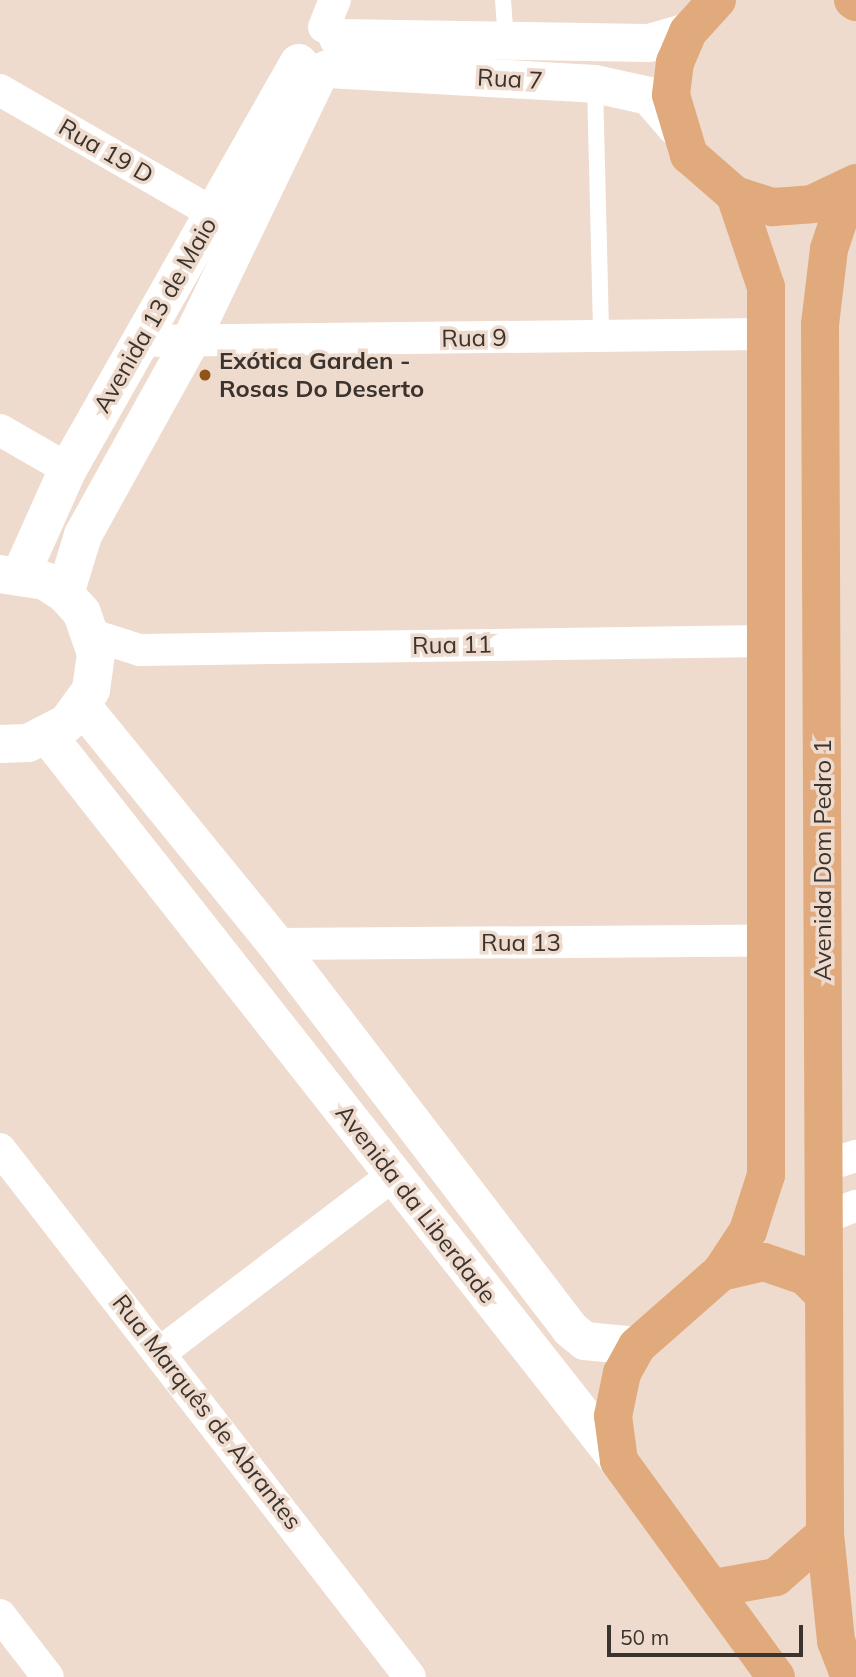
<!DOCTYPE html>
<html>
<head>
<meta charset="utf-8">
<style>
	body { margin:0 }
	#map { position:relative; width:856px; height:1677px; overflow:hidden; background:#eedbcd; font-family:Mulish,sans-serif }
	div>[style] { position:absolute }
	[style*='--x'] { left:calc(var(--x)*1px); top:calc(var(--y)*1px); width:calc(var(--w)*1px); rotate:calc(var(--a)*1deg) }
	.service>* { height:16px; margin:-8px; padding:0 8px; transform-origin:8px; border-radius:8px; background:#fff }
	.minor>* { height:32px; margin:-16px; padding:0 16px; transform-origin:16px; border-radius:16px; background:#fff }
	.tertiary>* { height:38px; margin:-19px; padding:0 19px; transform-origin:19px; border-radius:19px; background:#fff }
	.secondary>* { height:38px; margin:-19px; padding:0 19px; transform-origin:19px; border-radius:19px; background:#fff }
	.trunk>* { height:38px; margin:-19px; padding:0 19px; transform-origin:19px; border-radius:19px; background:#e0aa7c }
	.dots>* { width:19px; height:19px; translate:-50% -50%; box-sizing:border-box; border:4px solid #eedbcd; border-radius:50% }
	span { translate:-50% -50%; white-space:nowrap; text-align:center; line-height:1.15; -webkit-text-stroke:7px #eedbcd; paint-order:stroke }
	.street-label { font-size:24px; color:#3b332e }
	.poi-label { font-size:24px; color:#3b332e; font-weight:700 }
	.left { translate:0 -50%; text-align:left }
	.scale { position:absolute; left:607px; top:1625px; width:196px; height:32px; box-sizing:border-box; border:4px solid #3b332e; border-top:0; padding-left:9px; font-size:21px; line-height:24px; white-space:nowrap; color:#3b332e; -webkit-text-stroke:5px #eedbcd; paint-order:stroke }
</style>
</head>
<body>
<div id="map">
	<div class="service">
		<i style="--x:503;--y:0;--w:41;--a:85.8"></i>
		<i style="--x:595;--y:84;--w:252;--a:88.6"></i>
	</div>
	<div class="minor">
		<i style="--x:324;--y:27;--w:29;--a:-68"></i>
		<i style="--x:0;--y:90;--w:246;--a:30"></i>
		<i style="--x:139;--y:341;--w:627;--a:-0.64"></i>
		<i style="--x:0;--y:430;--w:78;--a:29.8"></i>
		<i style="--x:92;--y:635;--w:50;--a:17.4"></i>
		<i style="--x:140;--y:650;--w:624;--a:-0.83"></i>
		<i style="--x:276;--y:944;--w:489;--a:-0.4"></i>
		<i style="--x:0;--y:1149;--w:668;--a:52.17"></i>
		<i style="--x:825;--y:1166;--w:33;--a:-18"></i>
		<i style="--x:824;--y:1218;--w:34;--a:-21"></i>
		<i style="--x:161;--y:1352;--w:292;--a:-37.3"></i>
		<i style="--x:0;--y:1615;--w:78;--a:52.3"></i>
	</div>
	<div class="tertiary">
		<i style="--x:338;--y:38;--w:311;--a:0.9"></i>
		<i style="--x:649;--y:43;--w:41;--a:-15.8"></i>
		<i style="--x:328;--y:69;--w:267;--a:3.2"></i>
		<i style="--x:595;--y:84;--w:55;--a:12.5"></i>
		<i style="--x:649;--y:96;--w:41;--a:48.9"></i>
		<i style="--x:21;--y:574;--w:115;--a:-65.9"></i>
		<i style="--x:68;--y:469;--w:467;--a:-60.4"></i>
		<i style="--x:65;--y:594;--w:62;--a:-73"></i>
		<i style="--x:83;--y:535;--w:218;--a:-61"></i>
		<i style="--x:189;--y:344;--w:302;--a:-64.3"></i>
	</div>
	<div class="secondary">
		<i style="--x:0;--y:574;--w:46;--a:8.8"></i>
		<i style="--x:45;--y:581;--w:24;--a:33"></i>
		<i style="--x:65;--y:594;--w:25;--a:48"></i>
		<i style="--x:82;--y:613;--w:43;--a:71.1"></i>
		<i style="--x:96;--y:654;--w:36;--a:98"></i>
		<i style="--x:91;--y:690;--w:41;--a:126"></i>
		<i style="--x:67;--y:723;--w:44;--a:152.9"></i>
		<i style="--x:28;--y:743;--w:28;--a:178"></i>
		<i style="--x:82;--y:706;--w:307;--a:50.8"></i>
		<i style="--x:276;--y:944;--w:484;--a:52.6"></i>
		<i style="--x:570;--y:1329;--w:19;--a:39"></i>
		<i style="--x:585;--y:1341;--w:52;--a:5.5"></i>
		<i style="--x:48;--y:736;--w:923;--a:51.78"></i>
	</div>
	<div class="trunk">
		<i style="--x:717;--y:0;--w:43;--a:132.2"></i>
		<i style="--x:688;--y:32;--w:33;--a:113"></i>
		<i style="--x:675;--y:62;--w:33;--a:97"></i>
		<i style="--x:671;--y:95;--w:63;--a:73.3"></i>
		<i style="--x:689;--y:155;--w:61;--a:41"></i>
		<i style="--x:735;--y:195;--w:40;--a:18"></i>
		<i style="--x:773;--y:207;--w:39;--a:-4"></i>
		<i style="--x:812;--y:204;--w:49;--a:-25.5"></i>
		<i style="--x:853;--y:0;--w:4;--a:34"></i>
		<i style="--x:849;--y:189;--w:63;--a:108.4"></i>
		<i style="--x:829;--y:249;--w:76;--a:96.8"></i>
		<i style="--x:820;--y:324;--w:1210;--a:89.76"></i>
		<i style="--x:825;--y:1534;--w:108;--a:84.1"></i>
		<i style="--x:836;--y:1641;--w:39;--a:69"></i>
		<i style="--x:735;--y:195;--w:97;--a:71.4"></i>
		<i style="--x:766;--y:287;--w:888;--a:90"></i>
		<i style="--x:766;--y:1175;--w:59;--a:107.8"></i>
		<i style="--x:748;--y:1231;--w:49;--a:123.4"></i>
		<i style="--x:721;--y:1272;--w:112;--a:138.6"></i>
		<i style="--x:637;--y:1346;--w:31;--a:119"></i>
		<i style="--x:622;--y:1373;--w:44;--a:101.8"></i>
		<i style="--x:613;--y:1416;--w:45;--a:82.4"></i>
		<i style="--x:619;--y:1461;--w:267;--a:54"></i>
		<i style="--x:721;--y:1272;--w:44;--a:-13.1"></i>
		<i style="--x:764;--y:1262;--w:43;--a:18.9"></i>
		<i style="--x:805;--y:1276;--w:23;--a:45"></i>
		<i style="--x:714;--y:1588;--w:63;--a:-10.1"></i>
		<i style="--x:776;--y:1577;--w:65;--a:-41.3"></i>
	</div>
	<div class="dots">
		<i style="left:205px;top:375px;background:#915318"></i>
	</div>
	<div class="street-label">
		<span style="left:510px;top:79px;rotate:3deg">Rua 7</span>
		<span style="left:106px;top:151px;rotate:30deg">Rua 19 D</span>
		<span style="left:155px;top:315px;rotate:-60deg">Avenida 13 de Maio</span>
		<span style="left:474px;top:338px;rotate:-1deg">Rua 9</span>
		<span style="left:452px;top:645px;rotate:-1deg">Rua 11</span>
		<span style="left:823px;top:860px;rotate:-90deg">Avenida Dom Pedro 1</span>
		<span style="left:521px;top:943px">Rua 13</span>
		<span style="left:416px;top:1204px;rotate:52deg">Avenida da Liberdade</span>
		<span style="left:207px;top:1412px;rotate:52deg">Rua Marquês de Abrantes</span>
	</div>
	<div class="poi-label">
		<span class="left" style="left:219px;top:375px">Exótica Garden -<br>Rosas Do Deserto</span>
	</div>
	<div class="scale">50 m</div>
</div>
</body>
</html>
